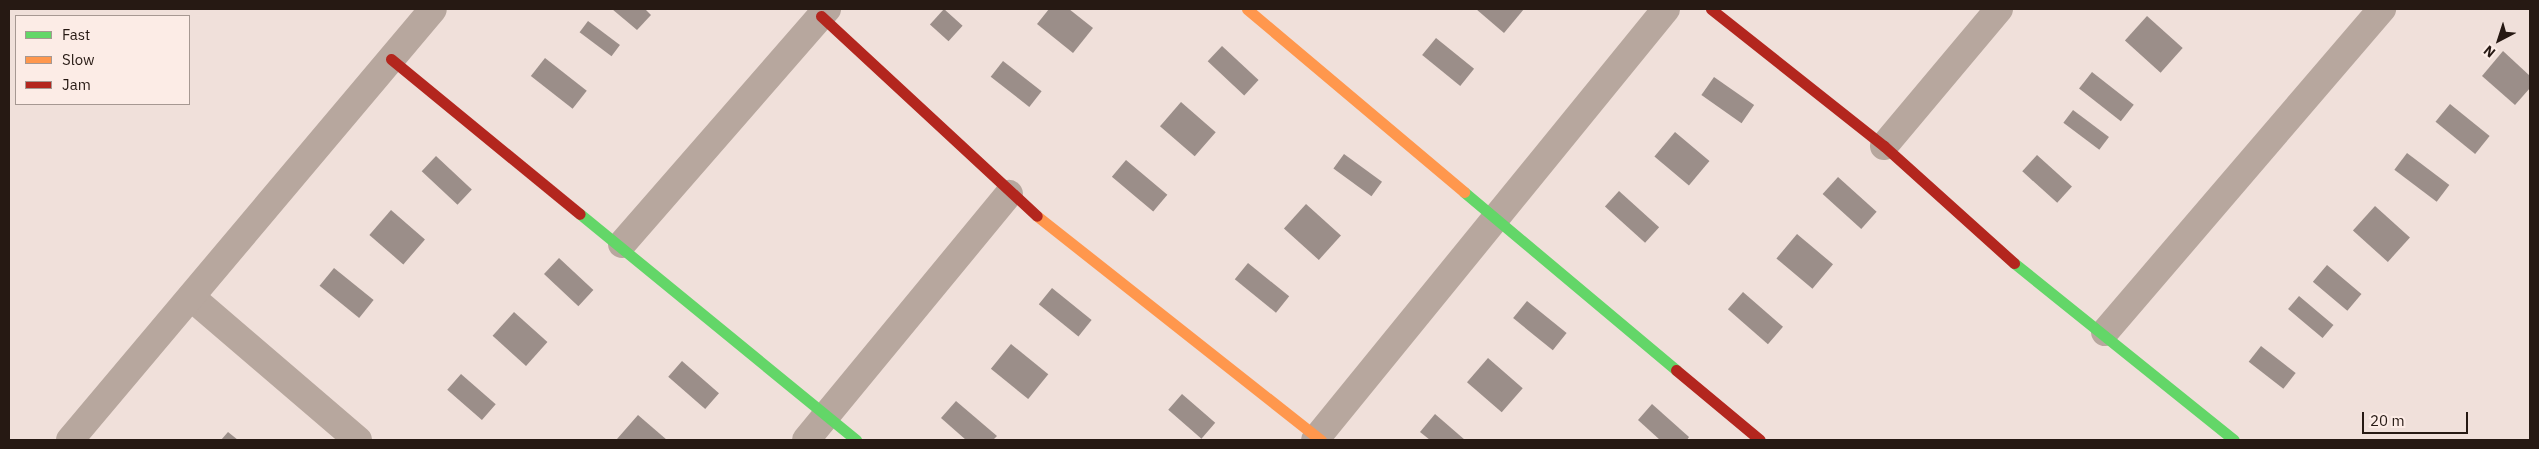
<!DOCTYPE html>
<html>
<head>
<meta charset="utf-8">
<style>
	body { margin:0 }
	#map { position:relative; width:2539px; height:449px; overflow:hidden; background:#f0e0da; font-family:"IBM Plex Sans",sans-serif }
	div>[style] { position:absolute }
	[style*='--x'] { left:calc(var(--x)*1px); top:calc(var(--y)*1px); width:calc(var(--w)*1px); rotate:calc(var(--a)*1deg) }
	.building>* { inset:0; background:#9b8e89; transform-origin:0 0 }
	.street>* { height:28px; margin:-14px; padding:0 14px; transform-origin:14px; border-radius:14px; background:#b7a79e }
	.fast>* { height:11px; margin:-5.5px; padding:0 5.5px; transform-origin:5.5px; border-radius:5.5px; background:#63d668 }
	.slow>* { height:11px; margin:-5.5px; padding:0 5.5px; transform-origin:5.5px; border-radius:5.5px; background:#ff974d }
	.jam>* { height:11px; margin:-5.5px; padding:0 5.5px; transform-origin:5.5px; border-radius:5.5px; background:#b3261e }
	span { translate:-50% -50%; white-space:nowrap; text-align:center; line-height:1.15; -webkit-text-stroke:5px #fcece6; paint-order:stroke }
	.frame { position:absolute; inset:0; border:10px solid #261913; pointer-events:none }
	.legend { position:absolute; left:15px; top:15px; width:175px; height:90px; box-sizing:border-box; background:#fcece6; border:1px solid #a69892; margin:0; padding:6px 9px; list-style:none; font-size:15px; color:#261913 }
	.legend li { display:flex; align-items:center; gap:10px; height:25px }
	.legend b { width:25px; border:1px solid #a69892 }
	.north { position:absolute; left:2474px; top:15px; width:50px; height:50px; -webkit-text-stroke:4px #fcece6; paint-order:stroke; rotate:220deg; font-size:14px; font-weight:700; line-height:20px; text-align:center; color:#261913 }
	.north::after { content:''; display:block; margin:auto; width:18px; height:22px; background:#261913; clip-path:polygon(50% 0,100% 100%,50% 72%,0 100%) }
	.scale { position:absolute; left:2362px; top:412px; width:106px; height:22px; box-sizing:border-box; border:2px solid #261913; border-top:0; padding-left:6px; font-size:15px; line-height:18px; white-space:nowrap; color:#261913; -webkit-text-stroke:4px #fcece6; paint-order:stroke }
</style>
</head>
<body>
<div id="map">
	<div class="building">
		<i style="clip-path:polygon(612px 9px,645px 9px,651px 15px,637px 30px)"></i>
		<i style="left:944px;top:9px;width:25px;height:21px;rotate:42deg"></i>
		<i style="clip-path:polygon(1049px 9px,1069px 9px,1093px 28px,1073px 53px,1037px 24px)"></i>
		<i style="clip-path:polygon(1476px 9px,1524px 9px,1504px 33px)"></i>
		<i style="left:2147px;top:16px;width:48px;height:33px;rotate:42deg"></i>
		<i style="left:588px;top:21px;width:40px;height:14px;rotate:37deg"></i>
		<i style="left:1436px;top:38px;width:49px;height:22px;rotate:39deg"></i>
		<i style="left:1222px;top:46px;width:50px;height:21px;rotate:43deg"></i>
		<i style="clip-path:polygon(2503px 51px,2530px 76px,2530px 88px,2515px 105px,2482px 76px)"></i>
		<i style="left:545px;top:58px;width:53px;height:23px;rotate:38deg"></i>
		<i style="left:1003px;top:61px;width:49px;height:20px;rotate:38deg"></i>
		<i style="left:2092px;top:72px;width:53px;height:21px;rotate:38deg"></i>
		<i style="left:1714px;top:77px;width:49px;height:22px;rotate:35deg"></i>
		<i style="left:1181px;top:102px;width:46px;height:32px;rotate:41deg"></i>
		<i style="left:2450px;top:104px;width:51px;height:23px;rotate:39deg"></i>
		<i style="left:2073px;top:110px;width:45px;height:16px;rotate:37deg"></i>
		<i style="left:1675px;top:132px;width:45px;height:32px;rotate:40deg"></i>
		<i style="left:2407px;top:153px;width:53px;height:21px;rotate:37deg"></i>
		<i style="left:1344px;top:154px;width:47px;height:18px;rotate:36deg"></i>
		<i style="left:2037px;top:155px;width:47px;height:22px;rotate:42deg"></i>
		<i style="left:436px;top:156px;width:49px;height:21px;rotate:43deg"></i>
		<i style="left:1126px;top:160px;width:54px;height:22px;rotate:40deg"></i>
		<i style="left:1838px;top:177px;width:52px;height:23px;rotate:42deg"></i>
		<i style="left:1619px;top:191px;width:54px;height:21px;rotate:42deg"></i>
		<i style="left:1306px;top:204px;width:47px;height:33px;rotate:42deg"></i>
		<i style="left:2375px;top:206px;width:47px;height:33px;rotate:42deg"></i>
		<i style="left:391px;top:210px;width:45px;height:33px;rotate:41deg"></i>
		<i style="left:1797px;top:234px;width:47px;height:32px;rotate:40deg"></i>
		<i style="left:559px;top:258px;width:47px;height:22px;rotate:43deg"></i>
		<i style="left:1248px;top:263px;width:53px;height:21px;rotate:39deg"></i>
		<i style="left:2327px;top:265px;width:45px;height:22px;rotate:40deg"></i>
		<i style="left:334px;top:268px;width:51px;height:23px;rotate:39deg"></i>
		<i style="left:1052px;top:288px;width:51px;height:21px;rotate:39deg"></i>
		<i style="left:1743px;top:292px;width:53px;height:23px;rotate:41deg"></i>
		<i style="left:2299px;top:296px;width:45px;height:17px;rotate:40deg"></i>
		<i style="left:1527px;top:301px;width:51px;height:22px;rotate:39deg"></i>
		<i style="left:514px;top:312px;width:45px;height:32px;rotate:42deg"></i>
		<i style="left:1011px;top:344px;width:48px;height:32px;rotate:39deg"></i>
		<i style="left:2261px;top:346px;width:44px;height:20px;rotate:38deg"></i>
		<i style="left:1488px;top:358px;width:46px;height:32px;rotate:41deg"></i>
		<i style="left:682px;top:361px;width:49px;height:21px;rotate:41deg"></i>
		<i style="left:461px;top:374px;width:46px;height:21px;rotate:41deg"></i>
		<i style="left:1182px;top:394px;width:44px;height:21px;rotate:41deg"></i>
		<i style="clip-path:polygon(956px 401px,997px 436px,993px 440px,966px 440px,941px 418px)"></i>
		<i style="clip-path:polygon(1652px 404px,1689px 437px,1687px 440px,1660px 440px,1638px 420px)"></i>
		<i style="clip-path:polygon(1435px 414px,1465px 440px,1430px 440px,1420px 432px)"></i>
		<i style="clip-path:polygon(638px 415px,667px 440px,617px 439px)"></i>
		<i style="clip-path:polygon(228px 432px,238px 440px,221px 440px)"></i>
	</div>
	<div class="street">
		<i style="--x:1884;--y:146;--w:179;--a:-50"></i>
		<i style="--x:622;--y:244;--w:312;--a:-48.9"></i>
		<i style="--x:191;--y:297;--w:220;--a:40.6"></i>
		<i style="--x:2105;--y:332;--w:426;--a:-49.4"></i>
		<i style="--x:70;--y:440;--w:563;--a:-49.89"></i>
		<i style="--x:806;--y:440;--w:319;--a:-50.5"></i>
		<i style="--x:1315;--y:440;--w:556;--a:-50.84"></i>
	</div>
	<div class="fast">
		<i style="--x:1464;--y:192;--w:277;--a:40"></i>
		<i style="--x:580;--y:214;--w:357;--a:39.3"></i>
		<i style="--x:2014;--y:263;--w:282;--a:38.8"></i>
	</div>
	<div class="slow">
		<i style="--x:1247;--y:9;--w:284;--a:40.1"></i>
		<i style="--x:1037;--y:216;--w:362;--a:38.3"></i>
	</div>
	<div class="jam">
		<i style="--x:1711;--y:9;--w:221;--a:38.4"></i>
		<i style="--x:1884;--y:146;--w:175;--a:42"></i>
		<i style="--x:821;--y:16;--w:294;--a:42.8"></i>
		<i style="--x:391;--y:59;--w:244;--a:39.4"></i>
		<i style="--x:1676;--y:370;--w:109;--a:39.8"></i>
	</div>
	<div class="frame"></div>
	<ul class="legend">
	<li><b style="height:6px;background:#63d668"></b>Fast</li>
	<li><b style="height:6px;background:#ff974d"></b>Slow</li>
	<li><b style="height:6px;background:#b3261e"></b>Jam</li>
	</ul>
	<div class="north">N</div>
	<div class="scale">20 m</div>
</div>
</body>
</html>
